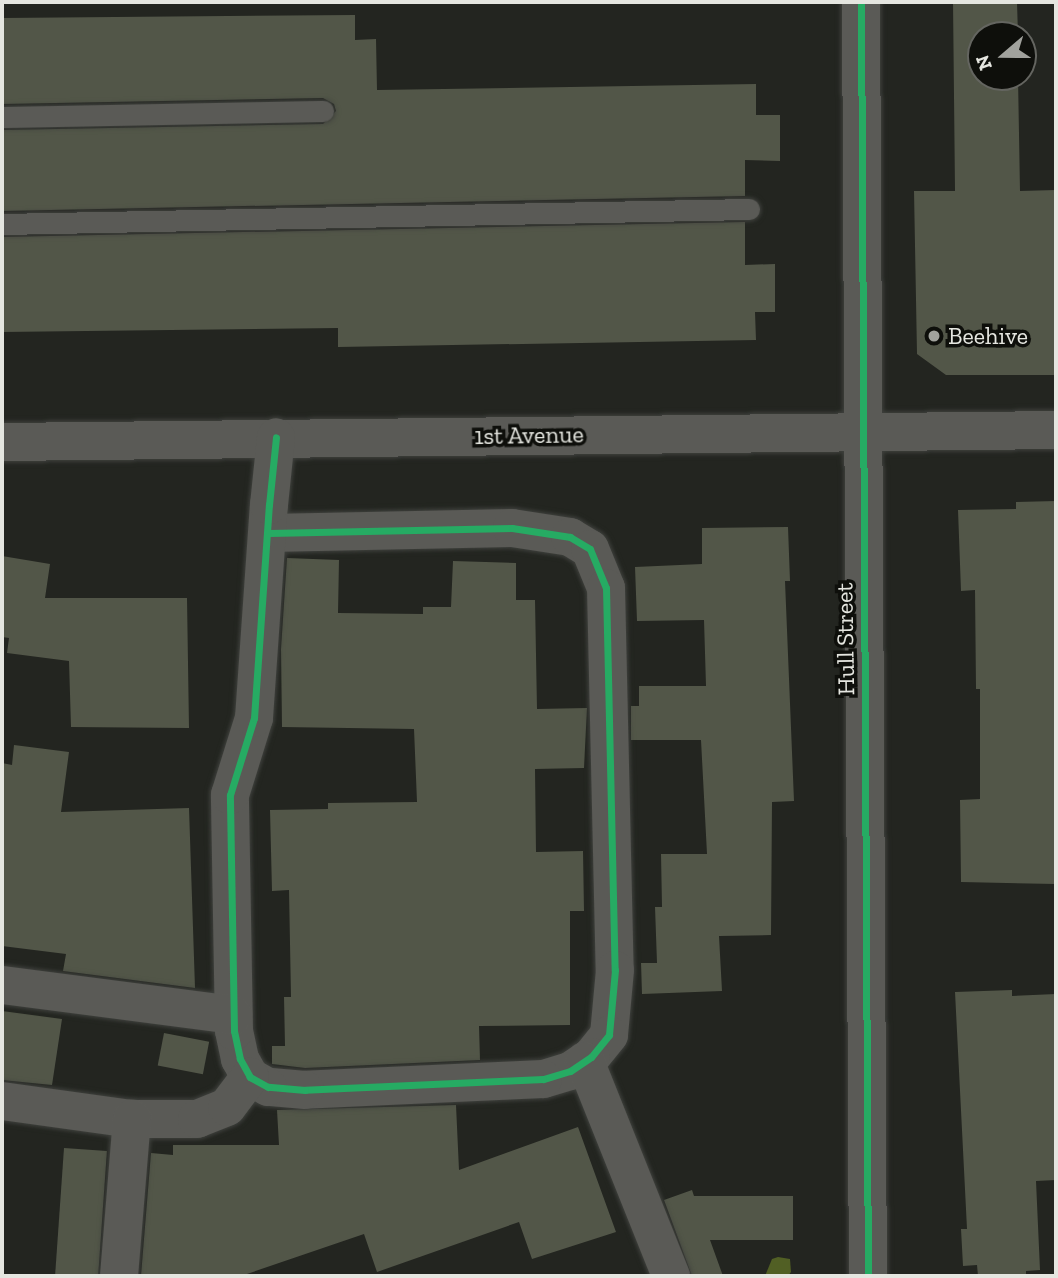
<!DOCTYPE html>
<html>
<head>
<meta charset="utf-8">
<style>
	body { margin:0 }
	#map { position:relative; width:1058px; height:1278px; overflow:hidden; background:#232520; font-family:"Zilla Slab",serif }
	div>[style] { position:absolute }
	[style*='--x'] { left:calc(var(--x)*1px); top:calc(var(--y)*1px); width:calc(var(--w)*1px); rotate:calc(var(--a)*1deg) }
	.water>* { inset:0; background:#515f24 }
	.building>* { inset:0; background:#525648; transform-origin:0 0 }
	.roads { filter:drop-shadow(0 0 2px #3f413d) drop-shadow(0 0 2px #3f413d) }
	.service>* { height:21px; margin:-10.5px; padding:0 10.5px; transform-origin:10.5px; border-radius:10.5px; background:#5a5a56 }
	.minor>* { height:38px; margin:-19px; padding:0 19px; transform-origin:19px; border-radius:19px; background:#5a5a56 }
	.cycleway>* { height:7px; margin:-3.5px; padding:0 3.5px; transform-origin:3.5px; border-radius:3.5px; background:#26ab63 }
	.dots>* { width:19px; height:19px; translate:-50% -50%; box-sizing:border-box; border:4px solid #0e0f0b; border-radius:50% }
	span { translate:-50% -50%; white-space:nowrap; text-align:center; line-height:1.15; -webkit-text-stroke:7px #0e0f0b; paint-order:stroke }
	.poi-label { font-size:24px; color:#e5e6e0 }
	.left { translate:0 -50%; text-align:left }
	.street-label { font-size:24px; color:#e5e6e0 }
	.frame { position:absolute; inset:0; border:4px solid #e5e6e0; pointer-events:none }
	.north { position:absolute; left:967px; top:21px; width:70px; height:70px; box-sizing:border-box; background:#0e0f0b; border:2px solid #646560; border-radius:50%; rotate:250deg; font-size:19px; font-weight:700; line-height:28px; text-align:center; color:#e5e6e0 }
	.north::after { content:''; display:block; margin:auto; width:24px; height:32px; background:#a1a29d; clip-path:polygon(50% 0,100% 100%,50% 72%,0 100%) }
</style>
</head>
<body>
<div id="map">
	<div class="water">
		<i style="clip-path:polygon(778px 1257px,790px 1259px,791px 1272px,788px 1276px,765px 1276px,772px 1259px)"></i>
	</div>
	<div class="building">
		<i style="clip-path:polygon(953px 2px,1017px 2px,1018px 35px,981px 35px,981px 77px,1018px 77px,1020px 191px,1056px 190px,1056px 375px,946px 375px,917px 354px,914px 191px,955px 191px)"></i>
		<i style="clip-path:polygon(355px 15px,355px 40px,376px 39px,377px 90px,756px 84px,756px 115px,780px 115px,780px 161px,745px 160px,745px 196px,2px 211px,2px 130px,323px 124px,336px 111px,334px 104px,323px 98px,2px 104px,2px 18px)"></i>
		<i style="clip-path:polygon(745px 222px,745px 265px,775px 264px,775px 312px,755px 312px,756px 340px,338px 347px,338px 328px,2px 332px,2px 237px)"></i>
		<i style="clip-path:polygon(1056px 501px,1056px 884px,961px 882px,960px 800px,980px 799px,980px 689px,976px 689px,975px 590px,961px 591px,958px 510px,1016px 509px,1016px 502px)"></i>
		<i style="clip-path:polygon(788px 527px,790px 581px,785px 581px,794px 801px,772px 802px,771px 935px,719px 936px,722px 991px,642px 994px,641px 963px,657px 963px,655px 907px,662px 907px,661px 854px,707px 854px,701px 740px,631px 740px,631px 706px,639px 706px,639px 686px,706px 686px,704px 620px,637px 621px,635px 567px,702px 564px,702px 528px)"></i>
		<i style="clip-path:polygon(2px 556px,50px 564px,45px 598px,187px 598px,189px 728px,71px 727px,69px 661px,7px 653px,9px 638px,2px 637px)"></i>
		<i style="clip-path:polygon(287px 558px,339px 560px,338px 613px,423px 614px,423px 607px,451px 607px,453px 561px,516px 563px,516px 600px,535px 600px,537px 709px,587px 708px,584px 768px,535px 769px,536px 852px,583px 851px,584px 911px,570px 911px,570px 1025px,479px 1026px,480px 1060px,305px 1068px,272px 1064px,272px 1046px,285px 1046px,284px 997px,291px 997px,289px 890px,272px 891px,270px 810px,328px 809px,328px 803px,417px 802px,414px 729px,282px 727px,281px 649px)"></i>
		<i style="clip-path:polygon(14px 745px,69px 752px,61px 812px,189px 808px,195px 988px,63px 971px,66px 954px,2px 946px,2px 763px,12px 765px)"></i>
		<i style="clip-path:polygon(1012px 990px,1012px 996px,1056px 994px,1056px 1180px,1036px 1181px,1040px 1270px,1026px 1271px,1026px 1276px,978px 1276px,977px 1265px,963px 1266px,961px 1229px,967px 1229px,955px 992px)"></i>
		<i style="clip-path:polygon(2px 1011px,62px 1019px,52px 1085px,2px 1080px)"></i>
		<i style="left:164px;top:1033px;width:46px;height:33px;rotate:11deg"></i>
		<i style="clip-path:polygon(456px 1105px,459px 1170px,578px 1127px,616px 1232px,532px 1259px,519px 1222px,377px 1272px,364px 1234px,241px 1276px,141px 1276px,151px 1153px,173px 1155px,173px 1145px,279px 1145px,277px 1110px)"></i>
		<i style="left:64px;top:1148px;width:43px;height:128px;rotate:4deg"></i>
		<i style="clip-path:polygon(692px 1190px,694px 1196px,793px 1196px,793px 1240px,710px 1240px,723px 1276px,692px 1276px,664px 1200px)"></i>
	</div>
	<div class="roads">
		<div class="service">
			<i style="--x:2;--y:117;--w:321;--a:-1.1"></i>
			<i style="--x:2;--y:224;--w:747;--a:-1.15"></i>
		</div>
		<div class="minor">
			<i style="--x:861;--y:2;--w:1274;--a:89.69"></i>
			<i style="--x:2;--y:442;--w:1054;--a:-0.65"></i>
			<i style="--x:269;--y:533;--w:243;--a:-1.2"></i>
			<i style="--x:512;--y:528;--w:59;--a:8.8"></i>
			<i style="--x:570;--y:537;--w:23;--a:31"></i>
			<i style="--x:590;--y:549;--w:42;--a:67.7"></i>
			<i style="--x:606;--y:588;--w:382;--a:88.7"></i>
			<i style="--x:615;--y:970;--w:65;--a:95.3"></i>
			<i style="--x:609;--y:1035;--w:28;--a:129"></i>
			<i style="--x:591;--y:1057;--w:25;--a:146"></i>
			<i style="--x:570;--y:1071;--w:28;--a:163"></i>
			<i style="--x:543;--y:1079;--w:238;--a:177.4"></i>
			<i style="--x:305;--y:1090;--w:37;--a:-175"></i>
			<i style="--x:268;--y:1087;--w:21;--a:-151"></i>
			<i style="--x:250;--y:1077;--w:21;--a:-119"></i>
			<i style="--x:240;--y:1059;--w:29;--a:-102"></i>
			<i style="--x:234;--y:1031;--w:236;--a:-91"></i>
			<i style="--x:230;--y:795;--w:81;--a:-72.7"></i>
			<i style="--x:254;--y:718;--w:214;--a:-86"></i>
			<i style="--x:269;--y:505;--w:68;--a:-84.1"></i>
			<i style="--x:2;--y:985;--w:233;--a:7.4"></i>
			<i style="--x:585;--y:1061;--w:232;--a:68.2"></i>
			<i style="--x:2;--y:1101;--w:131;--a:7.9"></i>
			<i style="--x:132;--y:1119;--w:65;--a:0"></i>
			<i style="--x:197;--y:1119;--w:32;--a:-22"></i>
			<i style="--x:227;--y:1107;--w:38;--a:-53"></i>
			<i style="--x:119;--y:1276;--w:158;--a:-85.3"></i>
		</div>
	</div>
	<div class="cycleway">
		<i style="--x:861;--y:2;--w:1274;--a:89.69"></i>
		<i style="--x:269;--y:533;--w:243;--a:-1.2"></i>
		<i style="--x:512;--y:528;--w:59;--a:8.8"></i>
		<i style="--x:570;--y:537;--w:23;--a:31"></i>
		<i style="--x:590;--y:549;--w:42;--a:67.7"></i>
		<i style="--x:606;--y:588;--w:382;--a:88.7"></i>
		<i style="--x:615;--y:970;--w:65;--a:95.3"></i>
		<i style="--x:609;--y:1035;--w:28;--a:129"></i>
		<i style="--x:591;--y:1057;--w:25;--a:146"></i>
		<i style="--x:570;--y:1071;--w:28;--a:163"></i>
		<i style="--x:543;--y:1079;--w:238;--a:177.4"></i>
		<i style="--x:305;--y:1090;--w:37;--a:-175"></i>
		<i style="--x:268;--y:1087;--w:21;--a:-151"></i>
		<i style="--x:250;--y:1077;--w:21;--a:-119"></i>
		<i style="--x:240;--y:1059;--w:29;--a:-102"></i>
		<i style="--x:234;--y:1031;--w:236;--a:-91"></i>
		<i style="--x:230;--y:795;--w:81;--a:-72.7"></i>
		<i style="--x:254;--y:718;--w:214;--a:-86"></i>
		<i style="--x:269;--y:505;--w:68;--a:-84.1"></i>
	</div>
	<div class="dots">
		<i style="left:934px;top:336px;background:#a1a29d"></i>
	</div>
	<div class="poi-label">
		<span class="left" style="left:948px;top:336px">Beehive</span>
	</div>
	<div class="street-label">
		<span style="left:529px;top:435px;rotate:-1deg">1st Avenue</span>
		<span style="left:845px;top:639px;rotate:-91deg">Hull Street</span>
	</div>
	<div class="frame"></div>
	<div class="north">N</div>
</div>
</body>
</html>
